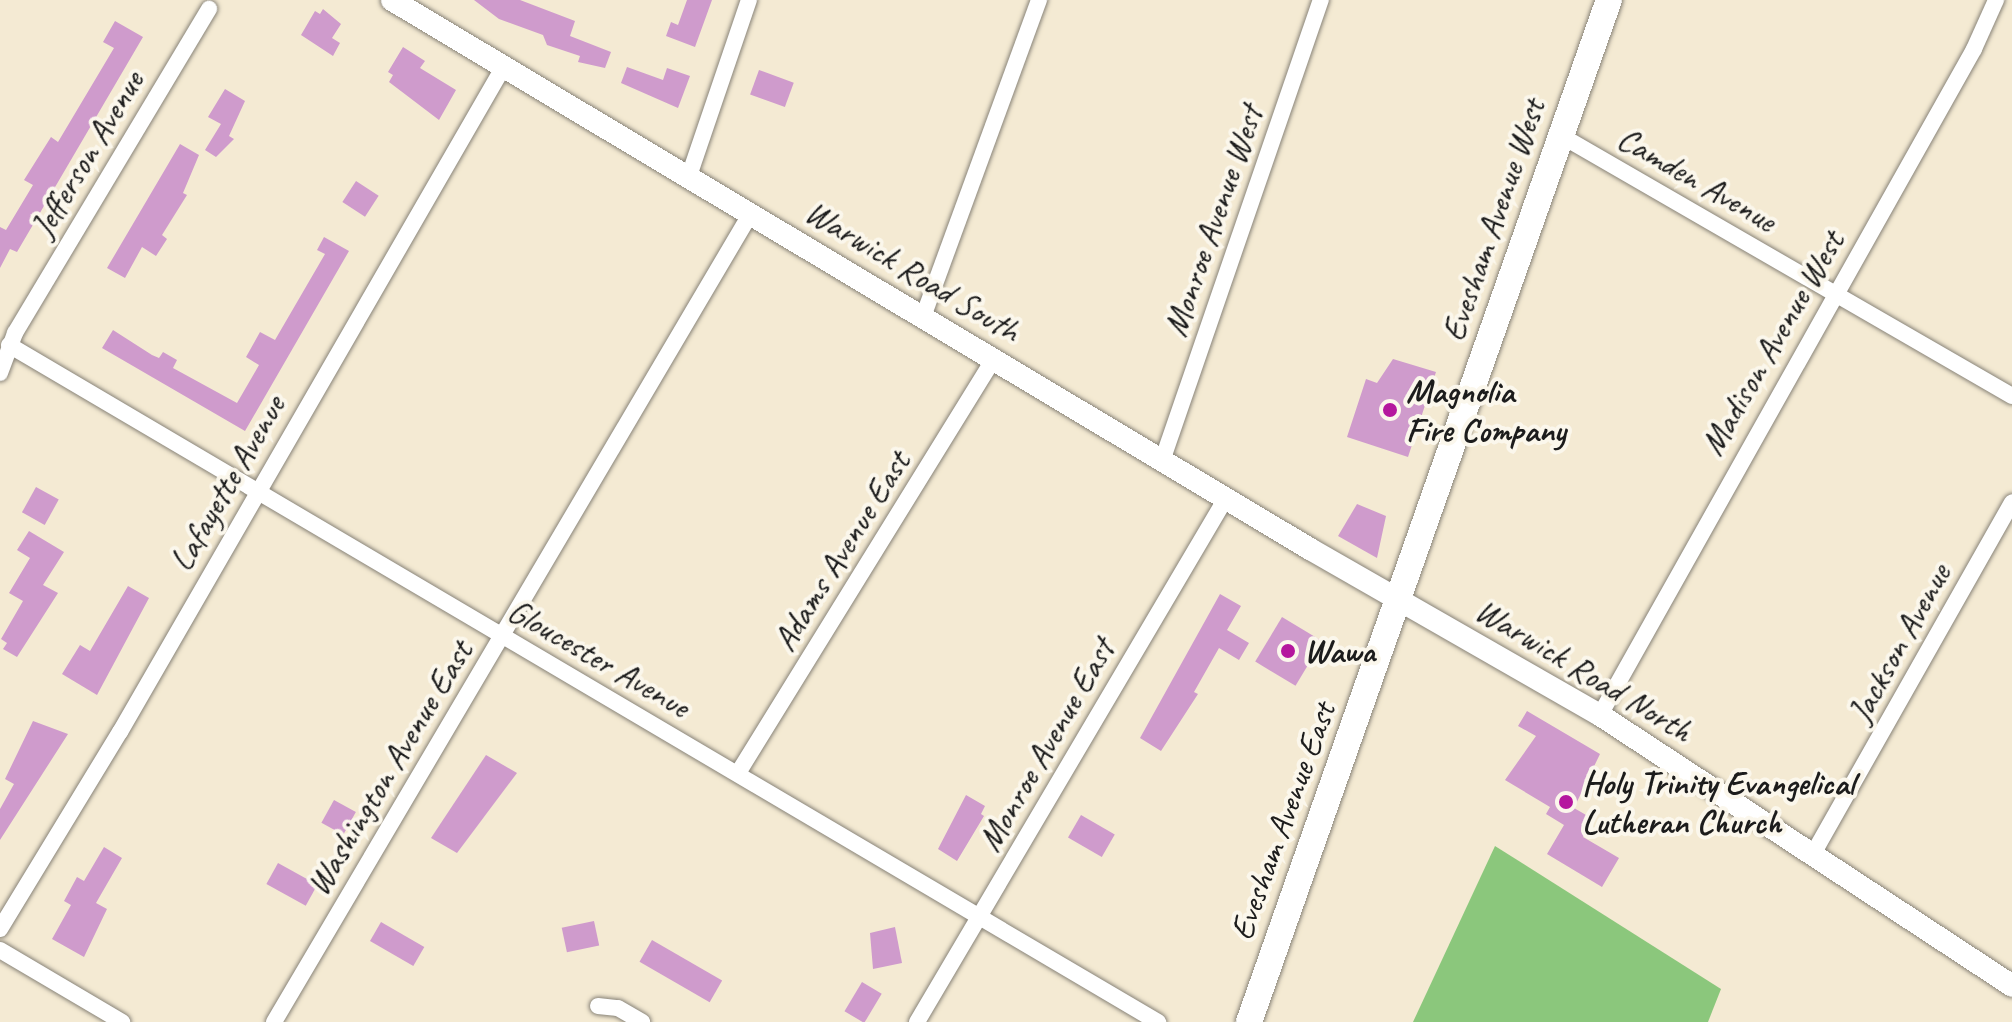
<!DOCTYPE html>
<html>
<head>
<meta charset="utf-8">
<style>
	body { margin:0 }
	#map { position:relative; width:2012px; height:1022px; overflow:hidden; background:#f4ead3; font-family:Caveat,sans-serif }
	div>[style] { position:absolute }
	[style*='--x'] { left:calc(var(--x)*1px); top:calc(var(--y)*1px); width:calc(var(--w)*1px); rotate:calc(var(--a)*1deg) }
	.green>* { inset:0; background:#8bc77c }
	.building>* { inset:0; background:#cf9bcc; transform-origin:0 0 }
	.roads { filter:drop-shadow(0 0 2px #888378) drop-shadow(0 0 2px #888378) }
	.street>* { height:16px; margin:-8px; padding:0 8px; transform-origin:8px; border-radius:8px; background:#fff }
	.secondary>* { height:22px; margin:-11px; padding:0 11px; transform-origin:11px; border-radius:11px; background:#fff }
	.primary>* { height:26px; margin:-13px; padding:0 13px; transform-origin:13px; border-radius:13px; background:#fff }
	.dots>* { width:22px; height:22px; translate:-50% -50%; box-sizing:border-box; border:4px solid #fbf7ec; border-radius:50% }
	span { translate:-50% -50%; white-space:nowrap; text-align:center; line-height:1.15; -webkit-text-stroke:8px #fbf7ec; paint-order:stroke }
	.street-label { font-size:34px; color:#1c1c1c }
	.poi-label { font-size:34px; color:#1c1c1c; font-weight:700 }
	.left { translate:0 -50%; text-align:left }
</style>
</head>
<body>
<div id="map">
	<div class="green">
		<i style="clip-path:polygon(1495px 846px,1721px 989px,1708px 1022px,1413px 1022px)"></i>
	</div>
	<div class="building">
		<i style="clip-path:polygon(474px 0,520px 0,575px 21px,570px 36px,611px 52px,605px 68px,578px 62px,580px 56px,547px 45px,543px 35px,499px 19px)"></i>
		<i style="clip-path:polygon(687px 0,712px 0,695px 47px,666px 36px,671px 22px,678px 25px)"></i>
		<i style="clip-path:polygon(323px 9px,341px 24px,332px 38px,340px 43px,333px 56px,301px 35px,315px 11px,320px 14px)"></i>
		<i style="clip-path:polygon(115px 21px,143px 37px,17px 252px,10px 249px,0 268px,0 227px,6px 230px,33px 185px,24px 180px,51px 137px,58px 142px,114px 48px,103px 42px)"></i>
		<i style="clip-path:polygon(403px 47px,425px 61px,420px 68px,456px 90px,439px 120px,389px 82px,393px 75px,388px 72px)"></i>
		<i style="clip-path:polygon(627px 67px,663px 80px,667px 68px,690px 76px,678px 108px,621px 83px)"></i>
		<i style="left:759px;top:70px;width:37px;height:26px;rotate:20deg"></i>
		<i style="clip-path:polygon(225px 89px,245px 101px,229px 136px,234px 139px,216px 157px,205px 150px,221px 124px,208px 117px)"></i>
		<i style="clip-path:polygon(180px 144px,199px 155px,183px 193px,187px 195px,162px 235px,167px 239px,156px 256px,142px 247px,125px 278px,107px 268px)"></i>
		<i style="left:356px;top:181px;width:27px;height:25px;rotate:33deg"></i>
		<i style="clip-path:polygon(324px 237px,349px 251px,245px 431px,102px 348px,113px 330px,152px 355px,159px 358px,163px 352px,177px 360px,173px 368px,237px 403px,259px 365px,246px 357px,260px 332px,275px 340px,325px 254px,317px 250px)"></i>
		<i style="clip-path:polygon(1393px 359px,1436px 372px,1408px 457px,1347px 437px,1366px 379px,1377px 383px)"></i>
		<i style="left:36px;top:487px;width:26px;height:29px;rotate:29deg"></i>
		<i style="clip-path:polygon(1357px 504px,1386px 516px,1377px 558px,1338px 536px)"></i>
		<i style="clip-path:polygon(29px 531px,64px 552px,43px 585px,58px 593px,17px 657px,3px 649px,7px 643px,1px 639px,23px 601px,9px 593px,30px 558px,17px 550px)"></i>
		<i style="clip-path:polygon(128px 586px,149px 598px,97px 695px,62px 674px,80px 645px,90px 651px)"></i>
		<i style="clip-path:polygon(1220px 594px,1241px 606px,1227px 630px,1249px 643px,1239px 660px,1219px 648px,1194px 692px,1198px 694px,1161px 751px,1140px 738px)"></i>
		<i style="left:1282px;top:617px;width:47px;height:52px;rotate:31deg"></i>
		<i style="clip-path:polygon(1527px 711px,1600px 754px,1574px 808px,1593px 819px,1583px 837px,1619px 858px,1602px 887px,1547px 854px,1564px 825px,1546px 814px,1550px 807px,1505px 780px,1536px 736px,1518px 726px)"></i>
		<i style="clip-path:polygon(33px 721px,68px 734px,0 840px,0 809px,14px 784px,5px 779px)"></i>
		<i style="clip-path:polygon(486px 755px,517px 773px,457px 853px,431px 838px)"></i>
		<i style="clip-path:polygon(966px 795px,985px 806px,981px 814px,984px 816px,957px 861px,938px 849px)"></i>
		<i style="left:334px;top:800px;width:25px;height:26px;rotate:29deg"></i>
		<i style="left:1081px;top:815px;width:39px;height:26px;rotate:30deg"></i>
		<i style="clip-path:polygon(104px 847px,122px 858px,96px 903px,107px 909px,84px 957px,52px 939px,71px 905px,64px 901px,77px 877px,84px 881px)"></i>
		<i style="left:278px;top:863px;width:45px;height:24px;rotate:29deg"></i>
		<i style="left:594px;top:921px;width:25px;height:33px;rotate:78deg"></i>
		<i style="left:381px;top:922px;width:50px;height:22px;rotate:30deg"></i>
		<i style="clip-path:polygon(895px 927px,902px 963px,873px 969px,870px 933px)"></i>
		<i style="left:652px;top:940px;width:81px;height:25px;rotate:30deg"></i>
		<i style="left:862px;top:982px;width:23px;height:34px;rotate:31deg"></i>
	</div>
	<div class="roads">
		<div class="street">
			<i style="--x:1560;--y:135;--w:522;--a:30"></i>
			<i style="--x:689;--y:176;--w:186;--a:-71.2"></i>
			<i style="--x:923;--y:317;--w:338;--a:-69.9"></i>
			<i style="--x:9;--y:345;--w:1334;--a:30.51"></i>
			<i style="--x:0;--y:373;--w:43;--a:-69.4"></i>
			<i style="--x:15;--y:333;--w:378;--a:-59.1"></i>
			<i style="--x:1162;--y:461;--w:488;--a:-71"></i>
			<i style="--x:1600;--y:715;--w:764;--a:-60.68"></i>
			<i style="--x:1974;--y:49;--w:54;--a:-65.8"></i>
			<i style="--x:738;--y:773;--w:487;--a:-58.3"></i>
			<i style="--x:1813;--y:854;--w:404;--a:-60.5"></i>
			<i style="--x:0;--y:929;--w:231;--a:-58.7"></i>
			<i style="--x:120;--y:732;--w:769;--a:-60.03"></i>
			<i style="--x:0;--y:950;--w:142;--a:30.5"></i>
			<i style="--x:598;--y:1006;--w:20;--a:6"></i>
			<i style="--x:618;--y:1008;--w:28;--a:30"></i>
			<i style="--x:274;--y:1022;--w:939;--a:-59.48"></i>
			<i style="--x:917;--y:1022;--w:608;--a:-59.47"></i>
		</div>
		<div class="secondary">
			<i style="--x:392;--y:0;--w:1070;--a:30.88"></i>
			<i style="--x:1310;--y:549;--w:334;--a:29.8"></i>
			<i style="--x:1600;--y:715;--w:493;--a:33.3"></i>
		</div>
		<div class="primary">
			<i style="--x:1249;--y:1022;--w:1084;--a:-70.6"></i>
		</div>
	</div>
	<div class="dots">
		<i style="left:1390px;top:410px;background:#b5179e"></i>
		<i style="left:1288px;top:651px;background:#b5179e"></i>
		<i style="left:1566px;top:802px;background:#b5179e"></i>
	</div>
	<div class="street-label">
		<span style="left:87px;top:154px;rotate:-59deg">Jefferson Avenue</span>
		<span style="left:1697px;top:179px;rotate:30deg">Camden Avenue</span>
		<span style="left:1493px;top:220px;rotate:-71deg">Evesham Avenue West</span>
		<span style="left:1213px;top:221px;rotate:-71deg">Monroe Avenue West</span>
		<span style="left:913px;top:271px;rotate:31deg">Warwick Road South</span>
		<span style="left:1772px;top:343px;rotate:-60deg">Madison Avenue West</span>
		<span style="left:227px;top:483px;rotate:-60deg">Lafayette Avenue</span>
		<span style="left:841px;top:551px;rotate:-58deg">Adams Avenue East</span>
		<span style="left:1899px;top:643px;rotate:-61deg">Jackson Avenue</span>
		<span style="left:599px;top:658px;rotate:30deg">Gloucester Avenue</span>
		<span style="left:1584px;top:670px;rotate:31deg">Warwick Road North</span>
		<span style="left:1046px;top:745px;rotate:-60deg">Monroe Avenue East</span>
		<span style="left:389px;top:768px;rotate:-59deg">Washington Avenue East</span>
		<span style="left:1282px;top:821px;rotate:-70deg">Evesham Avenue East</span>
	</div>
	<div class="poi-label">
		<span class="left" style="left:1406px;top:410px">Magnolia<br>Fire Company</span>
		<span class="left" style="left:1304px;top:651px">Wawa</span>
		<span class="left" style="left:1582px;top:802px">Holy Trinity Evangelical<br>Lutheran Church</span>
	</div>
</div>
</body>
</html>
